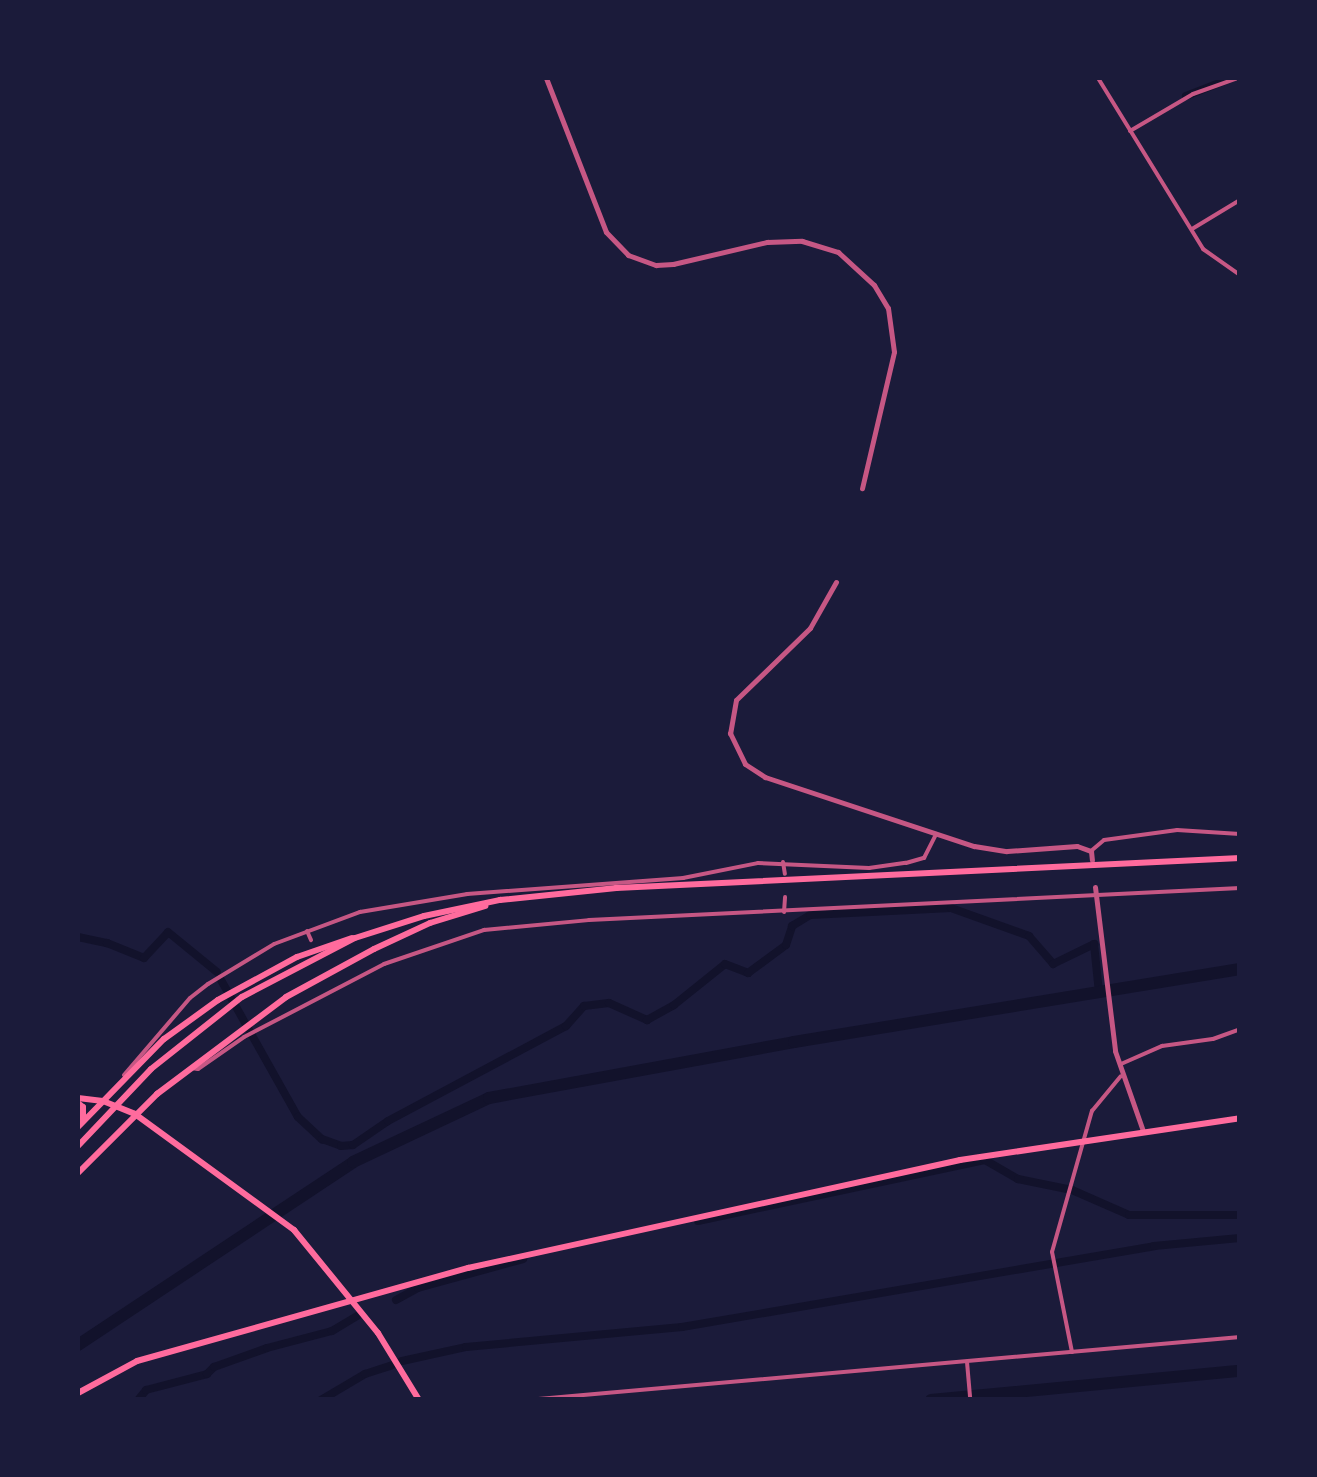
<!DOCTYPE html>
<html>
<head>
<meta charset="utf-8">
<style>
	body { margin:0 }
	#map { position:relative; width:1317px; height:1477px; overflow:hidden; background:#1b1b3a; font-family:Roboto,sans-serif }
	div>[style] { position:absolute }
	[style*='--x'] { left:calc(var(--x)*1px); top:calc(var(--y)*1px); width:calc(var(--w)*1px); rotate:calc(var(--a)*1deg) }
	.canal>* { height:8px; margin:-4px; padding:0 4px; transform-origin:4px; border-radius:4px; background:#12122b }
	.river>* { height:12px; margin:-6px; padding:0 6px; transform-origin:6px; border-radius:6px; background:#12122b }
	.minor>* { height:4px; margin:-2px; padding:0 2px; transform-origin:2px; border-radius:2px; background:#c65784 }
	.tertiary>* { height:5px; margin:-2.5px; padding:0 2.5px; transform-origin:2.5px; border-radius:2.5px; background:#c65784 }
	.primary>* { height:6px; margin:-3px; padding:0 3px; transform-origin:3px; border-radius:3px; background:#ff6b9d }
	.trunk>* { height:6px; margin:-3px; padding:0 3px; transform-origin:3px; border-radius:3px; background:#ff6b9d }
	span { translate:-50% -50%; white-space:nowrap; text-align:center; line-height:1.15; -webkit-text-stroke:10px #1b1b3a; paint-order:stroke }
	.frame { position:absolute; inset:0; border:80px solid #1b1b3a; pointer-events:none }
</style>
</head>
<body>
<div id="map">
	<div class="canal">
		<i style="--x:1186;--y:96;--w:49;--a:-21.4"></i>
		<i style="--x:78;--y:937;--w:30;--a:12"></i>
		<i style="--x:107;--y:943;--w:40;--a:22"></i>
		<i style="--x:144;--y:958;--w:35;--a:-47"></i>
		<i style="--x:168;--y:932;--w:63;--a:39.2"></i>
		<i style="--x:221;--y:980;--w:157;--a:60.7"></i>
		<i style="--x:298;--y:1117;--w:33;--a:43"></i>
		<i style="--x:322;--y:1139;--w:20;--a:20"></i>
		<i style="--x:341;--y:1146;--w:12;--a:-5"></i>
		<i style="--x:353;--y:1145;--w:42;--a:-34.4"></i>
		<i style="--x:388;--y:1121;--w:202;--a:-28.1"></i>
		<i style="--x:566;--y:1026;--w:27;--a:-48"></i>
		<i style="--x:584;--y:1006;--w:25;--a:-7"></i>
		<i style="--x:609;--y:1003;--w:42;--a:24.1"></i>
		<i style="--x:647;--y:1020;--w:31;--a:-29"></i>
		<i style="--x:674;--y:1005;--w:65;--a:-38.8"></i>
		<i style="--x:725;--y:964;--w:25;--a:21"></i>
		<i style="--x:748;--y:973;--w:47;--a:-36.4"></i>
		<i style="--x:786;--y:945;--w:20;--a:-72"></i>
		<i style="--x:792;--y:926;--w:21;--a:-31"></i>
		<i style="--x:810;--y:915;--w:141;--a:-2.8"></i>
		<i style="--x:951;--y:908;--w:83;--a:19.7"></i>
		<i style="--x:1029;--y:936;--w:37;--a:49"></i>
		<i style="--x:1053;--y:964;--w:46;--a:-26"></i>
		<i style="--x:1094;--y:944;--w:48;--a:84.1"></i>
		<i style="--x:698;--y:1221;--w:293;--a:-12"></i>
		<i style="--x:985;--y:1160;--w:38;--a:30"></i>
		<i style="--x:1018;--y:1179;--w:55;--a:11.5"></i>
		<i style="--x:1072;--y:1190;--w:62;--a:23.7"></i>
		<i style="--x:1129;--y:1215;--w:111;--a:0"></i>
		<i style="--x:396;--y:1300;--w:25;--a:-29"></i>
		<i style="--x:418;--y:1288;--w:109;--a:-15.4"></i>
		<i style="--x:402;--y:1361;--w:66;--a:-12.3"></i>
		<i style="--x:466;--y:1347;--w:217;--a:-5.3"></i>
		<i style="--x:682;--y:1327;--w:479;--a:-9.7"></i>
		<i style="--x:1154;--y:1246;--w:86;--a:-5.3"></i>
		<i style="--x:138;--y:1400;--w:13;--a:-51"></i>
		<i style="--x:146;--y:1390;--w:63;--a:-14.7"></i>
		<i style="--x:207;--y:1374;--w:10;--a:-45"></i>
		<i style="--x:214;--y:1367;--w:56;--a:-19.7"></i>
		<i style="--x:267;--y:1348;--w:67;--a:-14.7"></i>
		<i style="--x:332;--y:1331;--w:29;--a:-31"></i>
		<i style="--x:321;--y:1400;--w:51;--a:-30.6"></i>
		<i style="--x:365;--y:1374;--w:28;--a:-18"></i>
	</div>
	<div class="river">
		<i style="--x:78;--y:1345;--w:330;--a:-33.6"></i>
		<i style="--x:353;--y:1162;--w:150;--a:-25.2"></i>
		<i style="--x:489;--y:1098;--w:310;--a:-10.4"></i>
		<i style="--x:794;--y:1042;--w:452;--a:-9.3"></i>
		<i style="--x:931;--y:1400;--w:310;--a:-5.4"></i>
	</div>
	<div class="minor">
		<i style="--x:1098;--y:78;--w:201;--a:58.4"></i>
		<i style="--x:1203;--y:249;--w:45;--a:35.1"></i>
		<i style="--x:1130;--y:131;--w:73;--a:-30.4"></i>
		<i style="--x:1193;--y:94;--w:48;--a:-19.6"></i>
		<i style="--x:1192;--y:229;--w:56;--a:-31.1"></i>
		<i style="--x:1091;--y:851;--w:17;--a:-40"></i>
		<i style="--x:1104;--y:840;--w:74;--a:-7.8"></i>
		<i style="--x:1177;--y:830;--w:63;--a:3.6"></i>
		<i style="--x:783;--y:862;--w:12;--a:81"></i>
		<i style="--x:784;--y:912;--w:15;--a:-86"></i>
		<i style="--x:307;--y:931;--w:10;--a:66"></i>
		<i style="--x:1121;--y:1064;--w:45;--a:-23.7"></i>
		<i style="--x:1162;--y:1046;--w:51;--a:-7.8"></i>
		<i style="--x:1213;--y:1039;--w:29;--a:-20"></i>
		<i style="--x:191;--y:1068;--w:7;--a:8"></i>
		<i style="--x:198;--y:1069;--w:56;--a:-34.8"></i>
		<i style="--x:244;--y:1037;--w:158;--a:-27.5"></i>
		<i style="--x:384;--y:964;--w:106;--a:-18.8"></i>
		<i style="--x:484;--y:930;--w:105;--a:-5.4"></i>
		<i style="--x:589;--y:920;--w:652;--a:-2.81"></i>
		<i style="--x:124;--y:1075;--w:101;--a:-49.4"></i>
		<i style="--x:190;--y:998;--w:23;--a:-38"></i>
		<i style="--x:208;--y:984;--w:77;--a:-31.2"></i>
		<i style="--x:274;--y:944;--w:92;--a:-20.4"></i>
		<i style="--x:360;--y:912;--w:109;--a:-9.5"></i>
		<i style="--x:467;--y:894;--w:217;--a:-4.2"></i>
		<i style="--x:683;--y:878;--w:76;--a:-11.3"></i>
		<i style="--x:758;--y:863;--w:111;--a:2.6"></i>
		<i style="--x:869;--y:868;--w:37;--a:-8"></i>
		<i style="--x:906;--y:863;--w:19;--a:-16"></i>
		<i style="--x:924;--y:858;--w:27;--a:-63"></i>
		<i style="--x:1072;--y:1352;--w:102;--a:-101.3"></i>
		<i style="--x:1052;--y:1252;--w:147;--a:-74.2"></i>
		<i style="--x:1092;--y:1111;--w:45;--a:-50.4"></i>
		<i style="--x:967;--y:1362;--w:38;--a:85"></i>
		<i style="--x:527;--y:1400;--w:716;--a:-5.05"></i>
	</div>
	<div class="tertiary">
		<i style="--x:546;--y:78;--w:165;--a:68.7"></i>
		<i style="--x:606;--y:232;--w:32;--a:46"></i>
		<i style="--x:628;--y:255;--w:30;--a:20"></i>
		<i style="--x:656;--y:265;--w:17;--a:-3"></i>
		<i style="--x:673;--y:264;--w:97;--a:-13.2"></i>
		<i style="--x:767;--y:242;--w:35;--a:-2"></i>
		<i style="--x:802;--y:241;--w:38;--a:17"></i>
		<i style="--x:838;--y:252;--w:49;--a:42.5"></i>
		<i style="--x:874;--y:285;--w:27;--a:59"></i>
		<i style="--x:888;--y:308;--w:44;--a:82.2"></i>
		<i style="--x:894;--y:352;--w:140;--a:103.2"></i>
		<i style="--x:836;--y:582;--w:53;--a:119.5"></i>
		<i style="--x:810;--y:628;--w:103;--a:135.8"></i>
		<i style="--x:736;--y:700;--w:34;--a:100"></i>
		<i style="--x:730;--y:733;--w:34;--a:64"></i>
		<i style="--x:745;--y:764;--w:24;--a:33"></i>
		<i style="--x:765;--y:777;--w:220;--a:18.3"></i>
		<i style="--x:974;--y:846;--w:33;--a:9"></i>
		<i style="--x:1007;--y:851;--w:70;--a:-4.1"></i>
		<i style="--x:1077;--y:846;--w:15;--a:20"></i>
		<i style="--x:1091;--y:851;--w:9;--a:84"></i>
		<i style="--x:1095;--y:887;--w:165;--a:83"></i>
		<i style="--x:1115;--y:1051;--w:85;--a:70.7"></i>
	</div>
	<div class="primary">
		<i style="--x:78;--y:1098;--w:25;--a:7"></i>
		<i style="--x:103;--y:1101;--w:35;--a:22"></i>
		<i style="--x:135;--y:1114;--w:197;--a:36.1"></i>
		<i style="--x:294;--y:1230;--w:133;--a:50.8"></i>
		<i style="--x:378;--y:1333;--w:79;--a:58.5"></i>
		<i style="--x:78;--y:1393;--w:67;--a:-28.5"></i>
		<i style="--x:137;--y:1361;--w:344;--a:-15.7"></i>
		<i style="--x:468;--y:1268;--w:504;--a:-12.38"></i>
		<i style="--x:960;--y:1160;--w:283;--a:-8.5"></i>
	</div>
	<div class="trunk">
		<i style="--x:78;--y:1103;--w:6;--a:39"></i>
		<i style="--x:83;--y:1107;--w:13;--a:90"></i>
		<i style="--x:78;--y:1127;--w:123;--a:-45.7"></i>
		<i style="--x:164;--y:1039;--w:67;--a:-35.8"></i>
		<i style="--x:218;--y:1000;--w:90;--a:-28.6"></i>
		<i style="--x:297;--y:957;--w:58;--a:-19.1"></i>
		<i style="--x:78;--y:1146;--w:106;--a:-46.5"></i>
		<i style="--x:151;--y:1069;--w:116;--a:-38.4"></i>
		<i style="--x:242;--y:997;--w:127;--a:-27.6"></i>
		<i style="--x:355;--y:938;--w:72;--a:-17.7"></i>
		<i style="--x:424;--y:916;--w:78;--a:-11.9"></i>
		<i style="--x:500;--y:900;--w:117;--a:-5.9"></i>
		<i style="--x:616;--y:888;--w:625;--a:-2.75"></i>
		<i style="--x:78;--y:1173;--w:112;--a:-45"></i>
		<i style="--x:157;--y:1094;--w:161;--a:-36.9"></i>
		<i style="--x:286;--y:997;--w:100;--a:-28.6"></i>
		<i style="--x:374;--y:949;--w:62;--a:-24.9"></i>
		<i style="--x:430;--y:923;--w:58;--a:-17.2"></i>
	</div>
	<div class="frame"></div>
</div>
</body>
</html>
